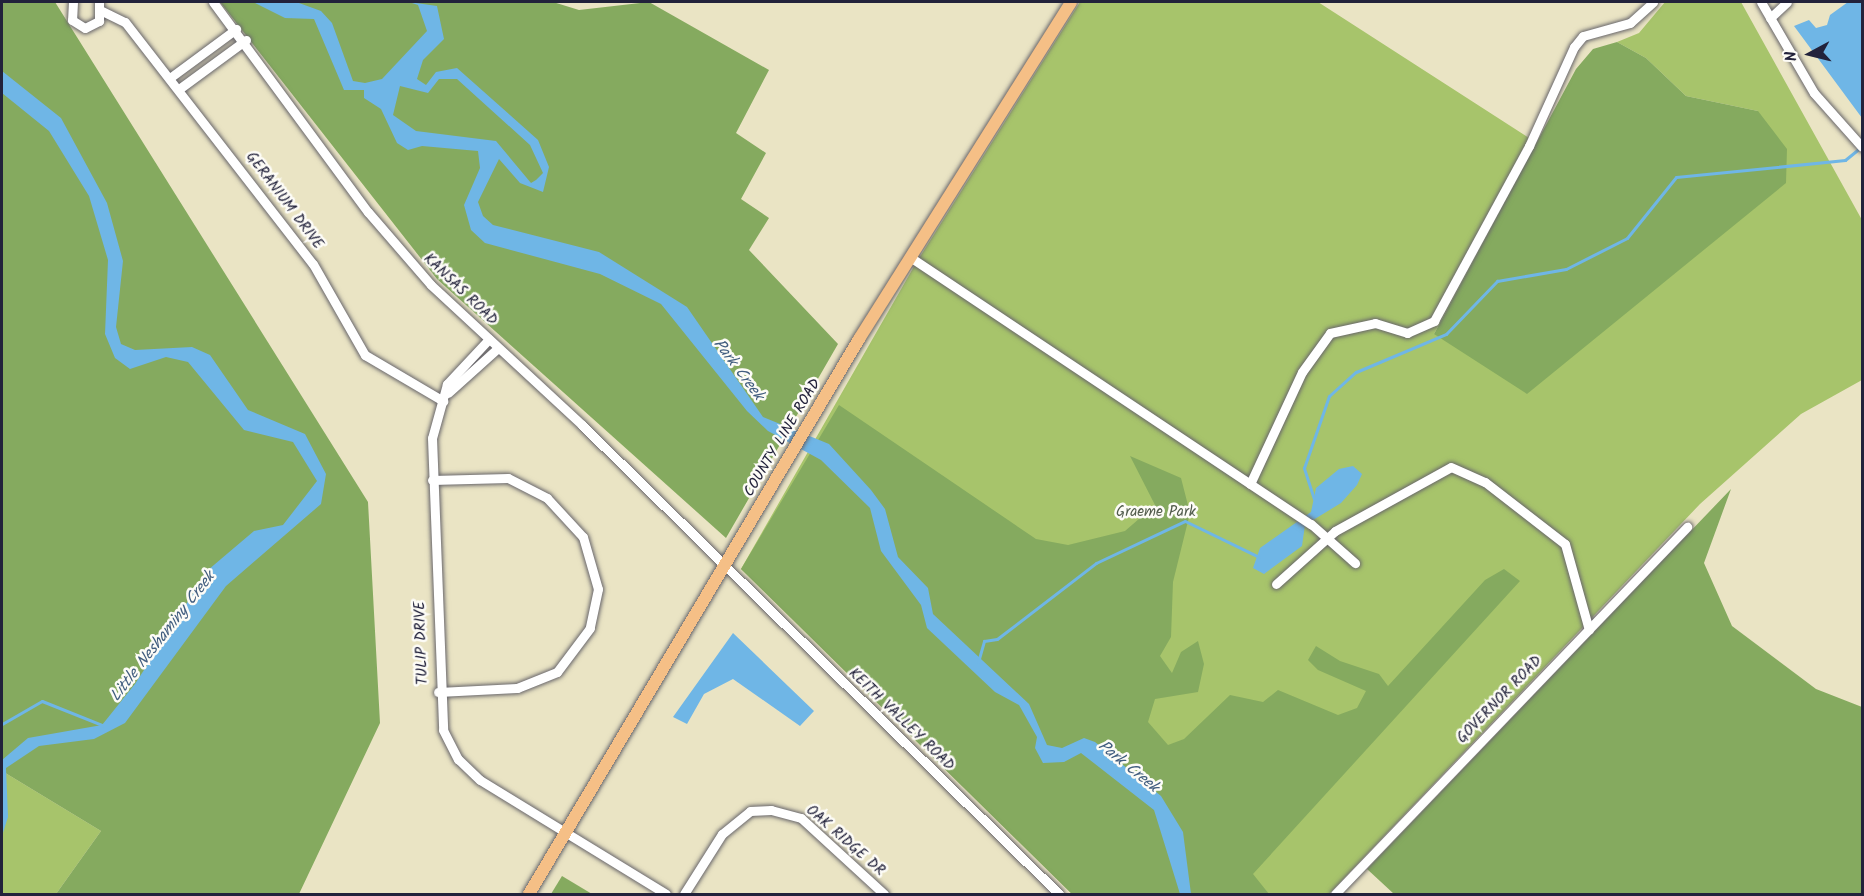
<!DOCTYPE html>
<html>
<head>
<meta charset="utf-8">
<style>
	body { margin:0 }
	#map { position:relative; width:1864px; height:896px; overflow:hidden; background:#eae4c4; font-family:Kalam,sans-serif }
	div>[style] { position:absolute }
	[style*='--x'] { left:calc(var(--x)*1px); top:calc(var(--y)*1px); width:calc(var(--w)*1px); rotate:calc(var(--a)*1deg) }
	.green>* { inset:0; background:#a7c46b }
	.forest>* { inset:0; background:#85aa5f }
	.water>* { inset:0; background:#6fb6e6 }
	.stream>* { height:3px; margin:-1.5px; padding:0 1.5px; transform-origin:1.5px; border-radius:1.5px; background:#6fb6e6 }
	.roads { filter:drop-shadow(0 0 2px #68666b) drop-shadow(0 0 2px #68666b) }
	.minor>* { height:9px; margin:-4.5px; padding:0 4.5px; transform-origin:4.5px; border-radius:4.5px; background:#fff }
	.major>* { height:12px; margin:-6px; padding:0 6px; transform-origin:6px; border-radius:6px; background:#f5bf86 }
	span { translate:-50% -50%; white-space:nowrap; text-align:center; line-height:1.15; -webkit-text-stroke:5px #fdfcf7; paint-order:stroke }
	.street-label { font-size:15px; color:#22223b }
	.park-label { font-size:15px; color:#515b4c }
	.water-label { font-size:16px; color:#415d7f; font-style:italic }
	.frame { position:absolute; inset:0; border:3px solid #22223b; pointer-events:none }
	.north { position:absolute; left:1780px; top:24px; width:60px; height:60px; -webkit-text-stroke:4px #fdfcf7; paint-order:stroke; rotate:263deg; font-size:16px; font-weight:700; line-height:24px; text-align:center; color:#22223b }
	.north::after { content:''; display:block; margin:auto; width:21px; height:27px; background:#22223b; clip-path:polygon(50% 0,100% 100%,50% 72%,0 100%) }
</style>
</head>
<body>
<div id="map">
	<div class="green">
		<i style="clip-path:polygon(1080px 2px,1318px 2px,1537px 143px,1434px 334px,1758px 111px,1686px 96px,1646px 58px,1617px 42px,1639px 33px,1665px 2px,1741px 2px,1862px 220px,1862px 380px,1801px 414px,1700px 504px,1329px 894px,1072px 894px,741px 569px,916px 263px)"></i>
		<i style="clip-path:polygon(2px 771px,101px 831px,56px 894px,2px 894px)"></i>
	</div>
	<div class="forest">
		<i style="clip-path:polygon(2px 2px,55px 2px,368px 502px,380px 723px,299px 894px,56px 894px,101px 831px,2px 771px)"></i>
		<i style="clip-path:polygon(220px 2px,553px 2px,579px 10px,649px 2px,769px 70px,736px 133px,766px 153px,741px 199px,769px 218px,749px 250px,838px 344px,726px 538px,437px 279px)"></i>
		<i style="clip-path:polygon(1617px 42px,1646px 58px,1686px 96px,1758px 111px,1787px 149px,1786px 183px,1527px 394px,1434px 334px,1576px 69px,1593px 49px)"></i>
		<i style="clip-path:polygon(839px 405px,1036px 539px,1068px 545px,1125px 531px,1155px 505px,1130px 456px,1181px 478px,1190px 513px,1173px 582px,1171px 637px,1160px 656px,1172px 673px,1181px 652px,1198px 641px,1204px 664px,1198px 692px,1155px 699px,1148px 722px,1168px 745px,1184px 739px,1230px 695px,1263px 702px,1278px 690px,1338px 715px,1357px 708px,1366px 691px,1318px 670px,1308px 660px,1316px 646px,1340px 661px,1379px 674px,1388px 686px,1485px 580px,1504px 569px,1520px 581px,1253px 874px,1269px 894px,1072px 894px,741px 569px)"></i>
		<i style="clip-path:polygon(1731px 489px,1704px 563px,1732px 626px,1816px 689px,1862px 707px,1862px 894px,1394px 894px,1367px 869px)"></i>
		<i style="clip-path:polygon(562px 876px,592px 894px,551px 894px)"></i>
	</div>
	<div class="water">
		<i style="clip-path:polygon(evenodd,253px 2px,299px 3px,321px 11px,332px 23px,353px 81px,365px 83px,382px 79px,427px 31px,418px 5px,409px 2px,437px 6px,444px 39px,423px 60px,417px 79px,426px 85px,436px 72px,457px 68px,538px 140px,549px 167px,543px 192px,520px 183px,499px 159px,478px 202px,483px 216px,493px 225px,599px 252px,687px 307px,763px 417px,829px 444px,871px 490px,885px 509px,898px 557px,928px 588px,933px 614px,1029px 704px,1047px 745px,1062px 748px,1084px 738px,1095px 742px,1161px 796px,1183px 832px,1191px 894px,1180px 894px,1154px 810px,1081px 753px,1064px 762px,1043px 763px,1035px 748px,1037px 737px,1019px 705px,995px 692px,927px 628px,921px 605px,881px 551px,870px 508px,821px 460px,768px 431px,747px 411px,661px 304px,600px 274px,485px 243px,471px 230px,464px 205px,480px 168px,478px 151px,422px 146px,408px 150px,397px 143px,381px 109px,364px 98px,364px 90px,344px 90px,314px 19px,285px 18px,253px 2px,439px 79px,457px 79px,530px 145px,543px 173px,536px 180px,531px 183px,496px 141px,416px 131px,393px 115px,400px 86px,428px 93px,439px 79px)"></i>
		<i style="clip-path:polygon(1848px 2px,1862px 2px,1862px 118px,1794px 26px,1809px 20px,1816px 28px,1827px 25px,1830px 15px)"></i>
		<i style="clip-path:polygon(2px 71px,61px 118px,107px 203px,123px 261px,116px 327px,121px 344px,135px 350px,192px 347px,210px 355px,248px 410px,305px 434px,326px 474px,321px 504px,226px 586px,125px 723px,94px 739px,39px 746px,6px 768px,8px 817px,2px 836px,2px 760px,28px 738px,102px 725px,135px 684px,208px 570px,254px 531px,283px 525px,317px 481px,293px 442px,244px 430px,188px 362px,166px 357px,130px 369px,115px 358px,105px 334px,108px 260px,89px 196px,49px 131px,2px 93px)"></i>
		<i style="clip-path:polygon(1353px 466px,1362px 474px,1357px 485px,1341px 503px,1305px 525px,1302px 546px,1264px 574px,1253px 568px,1260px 548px,1311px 512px,1316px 488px,1339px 469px)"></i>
		<i style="clip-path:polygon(733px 633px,814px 711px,800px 726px,733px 679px,704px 694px,687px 724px,673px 717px)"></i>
	</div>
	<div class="stream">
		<i style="--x:1314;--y:499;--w:33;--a:-108"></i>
		<i style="--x:1304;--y:468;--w:76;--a:-70.9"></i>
		<i style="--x:1329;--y:396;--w:36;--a:-42"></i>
		<i style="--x:1356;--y:372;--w:98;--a:-22.9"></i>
		<i style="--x:1446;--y:334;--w:74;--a:-46.1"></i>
		<i style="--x:1497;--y:281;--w:70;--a:-9.9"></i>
		<i style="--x:1566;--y:269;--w:68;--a:-26.9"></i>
		<i style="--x:1627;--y:238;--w:78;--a:-51.2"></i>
		<i style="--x:1676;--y:177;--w:170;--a:-5.7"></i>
		<i style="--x:1845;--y:160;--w:21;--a:-39"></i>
		<i style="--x:978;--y:662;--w:22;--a:-74"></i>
		<i style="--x:984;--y:641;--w:13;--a:-9"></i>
		<i style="--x:997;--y:639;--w:125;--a:-37.5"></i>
		<i style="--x:1096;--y:563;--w:98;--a:-25.3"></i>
		<i style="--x:1185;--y:521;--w:82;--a:25.9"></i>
		<i style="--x:2;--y:724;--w:46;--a:-29.9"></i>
		<i style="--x:42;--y:701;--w:65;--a:21.8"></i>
	</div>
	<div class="roads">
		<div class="minor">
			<i style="--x:73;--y:2;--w:18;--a:93"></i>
			<i style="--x:72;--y:20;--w:15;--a:32"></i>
			<i style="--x:85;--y:28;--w:16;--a:-27"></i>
			<i style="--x:99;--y:21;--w:19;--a:-90"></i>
			<i style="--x:213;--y:2;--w:261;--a:53.6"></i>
			<i style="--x:368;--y:212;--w:96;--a:49.2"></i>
			<i style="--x:431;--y:285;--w:206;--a:42.8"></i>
			<i style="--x:582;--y:425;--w:669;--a:44.52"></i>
			<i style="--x:1761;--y:2;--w:105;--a:59.8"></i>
			<i style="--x:1814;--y:93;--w:72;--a:48.4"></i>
			<i style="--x:102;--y:11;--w:25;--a:26"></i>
			<i style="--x:125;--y:22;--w:306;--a:52.2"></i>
			<i style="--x:313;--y:264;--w:105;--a:60.3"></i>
			<i style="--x:365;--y:355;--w:91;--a:30.5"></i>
			<i style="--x:1770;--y:18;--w:23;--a:-43"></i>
			<i style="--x:171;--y:77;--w:81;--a:-36.4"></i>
			<i style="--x:179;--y:89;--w:83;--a:-36.2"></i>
			<i style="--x:910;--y:257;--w:482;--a:33.7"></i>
			<i style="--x:1311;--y:524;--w:59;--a:41.6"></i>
			<i style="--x:489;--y:339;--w:62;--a:133"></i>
			<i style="--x:447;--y:384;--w:56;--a:105.5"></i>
			<i style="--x:432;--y:438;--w:292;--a:87.8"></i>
			<i style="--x:443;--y:730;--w:33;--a:63"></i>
			<i style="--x:458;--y:759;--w:30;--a:44"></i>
			<i style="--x:480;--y:780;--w:218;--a:31.5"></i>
			<i style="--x:448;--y:393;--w:67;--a:-42"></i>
			<i style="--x:432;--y:480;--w:76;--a:-1.5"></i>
			<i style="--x:508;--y:478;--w:44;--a:27.1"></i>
			<i style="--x:547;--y:498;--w:53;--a:47.3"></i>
			<i style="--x:583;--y:537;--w:54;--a:73.9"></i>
			<i style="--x:598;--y:589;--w:40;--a:102"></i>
			<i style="--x:590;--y:628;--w:55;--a:126.9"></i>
			<i style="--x:557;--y:672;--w:43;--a:158.2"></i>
			<i style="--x:517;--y:688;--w:79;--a:177.1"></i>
			<i style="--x:1250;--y:484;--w:123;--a:-65.1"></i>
			<i style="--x:1302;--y:372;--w:48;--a:-54.3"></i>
			<i style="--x:1330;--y:333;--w:46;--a:-12.5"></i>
			<i style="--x:1375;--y:323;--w:34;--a:17"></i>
			<i style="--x:1407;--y:333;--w:30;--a:-24"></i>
			<i style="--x:1434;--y:321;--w:199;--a:-61.5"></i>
			<i style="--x:1529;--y:146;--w:109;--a:-65.6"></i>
			<i style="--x:1574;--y:47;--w:14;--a:-51"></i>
			<i style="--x:1583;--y:36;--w:49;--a:-15.5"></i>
			<i style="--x:1630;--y:23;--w:31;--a:-42"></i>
			<i style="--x:1276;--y:584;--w:79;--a:-41.9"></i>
			<i style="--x:1335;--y:531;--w:132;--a:-28.9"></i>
			<i style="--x:1451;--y:467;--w:37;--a:24"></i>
			<i style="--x:1485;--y:482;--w:101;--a:37.8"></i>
			<i style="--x:1565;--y:544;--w:89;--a:74.4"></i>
			<i style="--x:684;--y:894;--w:71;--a:-57.7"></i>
			<i style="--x:722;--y:834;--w:36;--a:-39"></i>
			<i style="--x:750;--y:811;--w:21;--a:-3"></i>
			<i style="--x:771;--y:810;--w:31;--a:15"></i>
			<i style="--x:801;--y:818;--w:113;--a:42.5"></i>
			<i style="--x:1335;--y:894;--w:509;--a:-46.2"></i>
		</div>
		<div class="major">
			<i style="--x:529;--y:894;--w:646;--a:-59.26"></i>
			<i style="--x:859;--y:339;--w:398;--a:-57.8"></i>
		</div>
	</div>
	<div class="street-label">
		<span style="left:284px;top:201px;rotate:53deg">GERANIUM DRIVE</span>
		<span style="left:460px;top:290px;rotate:44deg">KANSAS ROAD</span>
		<span style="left:783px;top:438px;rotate:-59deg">COUNTY LINE ROAD</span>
		<span style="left:422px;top:643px;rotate:-92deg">TULIP DRIVE</span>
		<span style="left:1500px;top:700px;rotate:-46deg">GOVERNOR ROAD</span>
		<span style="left:901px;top:720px;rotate:44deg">KEITH VALLEY ROAD</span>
		<span style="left:845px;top:841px;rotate:41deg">OAK RIDGE DR</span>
	</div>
	<div class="park-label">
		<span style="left:1156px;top:513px">Graeme Park</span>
	</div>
	<div class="water-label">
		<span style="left:738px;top:370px;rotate:53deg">Park Creek</span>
		<span style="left:163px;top:637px;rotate:-52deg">Little Neshaminy Creek</span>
		<span style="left:1128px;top:767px;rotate:39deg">Park Creek</span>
	</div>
	<div class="frame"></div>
	<div class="north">N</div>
</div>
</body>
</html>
